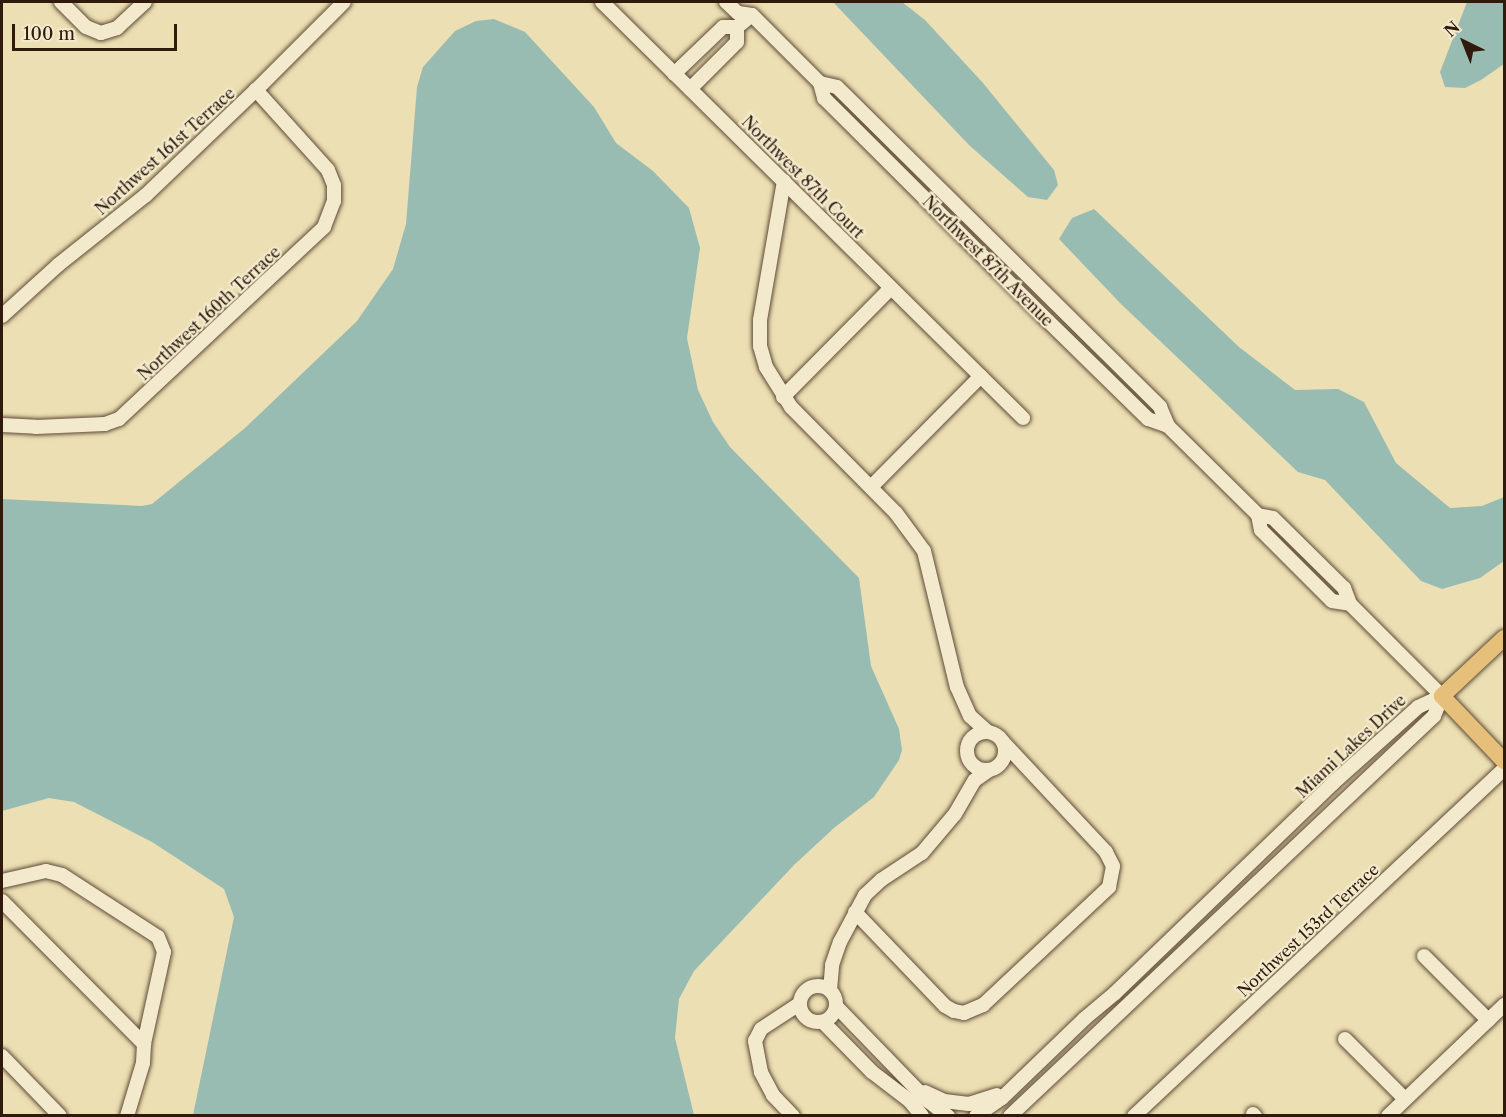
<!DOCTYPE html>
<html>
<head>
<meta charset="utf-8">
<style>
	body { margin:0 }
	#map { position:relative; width:1506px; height:1117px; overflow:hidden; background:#ecdfb3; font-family:"Libre Caslon Text",serif }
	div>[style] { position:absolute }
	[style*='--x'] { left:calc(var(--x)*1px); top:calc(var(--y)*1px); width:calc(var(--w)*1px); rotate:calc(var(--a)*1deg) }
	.water>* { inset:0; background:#99bcb2 }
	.roads { filter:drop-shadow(0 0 2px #5e4b36) drop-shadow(0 0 2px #5e4b36) }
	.minor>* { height:14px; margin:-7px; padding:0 7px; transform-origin:7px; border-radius:7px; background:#f3eace }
	.minor>.ring { margin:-7px; padding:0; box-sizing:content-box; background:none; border:14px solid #f3eace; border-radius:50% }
	.major>* { height:16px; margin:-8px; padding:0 8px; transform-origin:8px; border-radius:8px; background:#e6c07a }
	span { translate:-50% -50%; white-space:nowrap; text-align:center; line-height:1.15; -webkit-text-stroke:4.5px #f3eace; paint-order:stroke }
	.street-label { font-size:16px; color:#2f1a0c }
	.frame { position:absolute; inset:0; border:3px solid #2f1a0c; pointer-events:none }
	.north { position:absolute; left:1434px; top:12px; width:60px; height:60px; -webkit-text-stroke:4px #f3eace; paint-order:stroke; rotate:317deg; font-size:16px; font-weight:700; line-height:24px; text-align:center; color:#2f1a0c }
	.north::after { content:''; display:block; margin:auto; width:21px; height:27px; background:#2f1a0c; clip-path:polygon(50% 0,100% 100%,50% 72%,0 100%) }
	.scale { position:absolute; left:12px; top:24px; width:165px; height:27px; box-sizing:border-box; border:3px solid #2f1a0c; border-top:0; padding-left:8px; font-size:18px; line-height:21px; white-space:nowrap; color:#2f1a0c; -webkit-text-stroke:4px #f3eace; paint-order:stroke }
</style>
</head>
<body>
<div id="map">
	<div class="water">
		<i style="clip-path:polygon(833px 2px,902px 2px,925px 20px,983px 83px,1054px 170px,1058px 185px,1047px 200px,1028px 197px,969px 145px)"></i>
		<i style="clip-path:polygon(1467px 2px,1504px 2px,1504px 64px,1481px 80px,1465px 88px,1445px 87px,1440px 72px)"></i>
		<i style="clip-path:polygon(494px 19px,525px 32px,594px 107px,616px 143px,653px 171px,689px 208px,700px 248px,687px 338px,698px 390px,713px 422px,730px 447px,859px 578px,871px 666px,899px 729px,902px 750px,899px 760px,874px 797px,834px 828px,794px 865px,694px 971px,679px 999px,675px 1038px,694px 1115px,193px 1115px,234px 917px,224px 889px,152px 842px,74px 802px,49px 798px,2px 811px,2px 499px,142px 506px,152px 504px,245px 428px,357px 321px,393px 269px,406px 224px,417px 87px,423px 67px,455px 31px,476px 21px)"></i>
		<i style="clip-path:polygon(1094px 209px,1239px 347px,1295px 390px,1338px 389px,1364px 402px,1396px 463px,1450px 508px,1482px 506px,1504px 497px,1504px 561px,1480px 578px,1442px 589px,1421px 581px,1325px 480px,1298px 472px,1121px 304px,1059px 239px,1072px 218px)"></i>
	</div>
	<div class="roads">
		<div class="minor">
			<i style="--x:61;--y:2;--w:35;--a:45"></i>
			<i style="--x:86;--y:27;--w:16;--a:22"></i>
			<i style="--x:101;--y:33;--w:17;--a:-17"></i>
			<i style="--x:117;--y:28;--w:38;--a:-43"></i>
			<i style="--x:602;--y:2;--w:592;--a:44.66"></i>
			<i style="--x:726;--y:2;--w:16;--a:43"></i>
			<i style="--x:738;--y:13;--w:14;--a:8"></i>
			<i style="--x:752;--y:15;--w:96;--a:45"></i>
			<i style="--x:820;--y:83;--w:17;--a:13"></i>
			<i style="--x:837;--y:87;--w:455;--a:44.7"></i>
			<i style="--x:1160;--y:407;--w:21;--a:67"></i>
			<i style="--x:1168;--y:426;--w:127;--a:44.7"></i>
			<i style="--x:1258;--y:515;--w:15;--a:11"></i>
			<i style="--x:1273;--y:518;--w:100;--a:44.6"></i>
			<i style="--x:1344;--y:588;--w:17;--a:69"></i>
			<i style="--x:1350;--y:604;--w:130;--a:45"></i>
			<i style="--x:674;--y:74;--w:68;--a:-43.8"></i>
			<i style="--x:723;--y:27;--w:14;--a:0"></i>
			<i style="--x:737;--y:27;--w:19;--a:-39"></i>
			<i style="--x:820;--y:83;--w:16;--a:75"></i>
			<i style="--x:824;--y:98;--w:316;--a:44.9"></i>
			<i style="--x:1048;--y:321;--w:140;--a:44.4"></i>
			<i style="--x:1148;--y:419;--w:21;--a:19"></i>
			<i style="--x:690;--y:89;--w:66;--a:-45"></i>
			<i style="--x:737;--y:42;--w:15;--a:-90"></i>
			<i style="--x:784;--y:181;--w:141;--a:99.8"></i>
			<i style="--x:760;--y:320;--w:26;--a:90"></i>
			<i style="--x:760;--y:346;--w:22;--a:74"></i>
			<i style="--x:766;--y:367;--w:47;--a:58"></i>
			<i style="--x:791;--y:407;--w:149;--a:45.3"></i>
			<i style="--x:896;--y:513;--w:47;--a:53.6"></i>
			<i style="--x:924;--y:551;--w:140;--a:76.4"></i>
			<i style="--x:957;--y:687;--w:32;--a:66"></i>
			<i style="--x:970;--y:716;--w:24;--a:42"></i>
			<i style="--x:2;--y:316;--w:76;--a:-42.3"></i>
			<i style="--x:58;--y:265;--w:112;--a:-38.5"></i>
			<i style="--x:146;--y:195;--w:152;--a:-43.7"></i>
			<i style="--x:256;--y:90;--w:124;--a:-45"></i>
			<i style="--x:783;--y:397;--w:153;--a:-45.3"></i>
			<i style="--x:2;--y:425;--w:34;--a:3"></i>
			<i style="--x:36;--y:427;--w:69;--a:-2.5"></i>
			<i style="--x:105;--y:424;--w:15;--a:-20"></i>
			<i style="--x:119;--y:419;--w:281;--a:-43.1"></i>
			<i style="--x:324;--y:227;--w:28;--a:-69"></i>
			<i style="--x:334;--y:201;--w:16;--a:-90"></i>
			<i style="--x:334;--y:185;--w:16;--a:-112"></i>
			<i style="--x:328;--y:170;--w:108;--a:-132"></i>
			<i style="--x:871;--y:487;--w:156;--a:-45.3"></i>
			<i style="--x:1258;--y:515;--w:15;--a:79"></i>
			<i style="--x:1261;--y:530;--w:100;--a:45"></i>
			<i style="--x:1332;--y:601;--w:18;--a:9"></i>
			<i class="ring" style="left:967px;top:732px;width:24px;height:24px"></i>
			<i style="--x:2;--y:881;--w:45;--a:-12.8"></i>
			<i style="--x:46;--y:871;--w:16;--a:14"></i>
			<i style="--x:62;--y:875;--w:114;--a:32.9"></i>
			<i style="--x:158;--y:937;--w:16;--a:68"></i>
			<i style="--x:164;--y:952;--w:94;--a:102.3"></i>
			<i style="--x:2;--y:901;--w:202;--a:45.2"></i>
			<i style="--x:144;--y:1044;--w:19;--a:93"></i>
			<i style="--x:143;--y:1063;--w:55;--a:106.8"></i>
			<i style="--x:855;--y:912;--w:130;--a:46.2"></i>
			<i style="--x:945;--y:1006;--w:10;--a:29"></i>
			<i style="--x:954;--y:1011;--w:10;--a:11"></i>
			<i style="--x:964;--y:1013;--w:21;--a:-23"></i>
			<i style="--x:983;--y:1005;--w:173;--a:-43.1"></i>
			<i style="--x:1109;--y:887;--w:21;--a:-79"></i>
			<i style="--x:1113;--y:866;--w:16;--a:-117"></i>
			<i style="--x:1106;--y:852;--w:151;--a:-133.1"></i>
			<i style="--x:1424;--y:956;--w:91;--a:45"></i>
			<i class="ring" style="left:800px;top:986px;width:22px;height:22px"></i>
			<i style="--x:830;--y:990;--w:25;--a:-85"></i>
			<i style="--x:832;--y:965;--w:24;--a:-71"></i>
			<i style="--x:840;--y:942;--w:53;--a:-62"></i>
			<i style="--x:865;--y:895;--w:22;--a:-43"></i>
			<i style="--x:881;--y:880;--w:49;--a:-33.4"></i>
			<i style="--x:922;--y:853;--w:51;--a:-49.8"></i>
			<i style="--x:955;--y:814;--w:39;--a:-60"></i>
			<i style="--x:975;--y:780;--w:16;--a:-35"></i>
			<i style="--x:836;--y:1006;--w:132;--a:45.9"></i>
			<i style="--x:928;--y:1101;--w:25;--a:37"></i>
			<i style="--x:823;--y:1022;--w:70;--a:45.6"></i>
			<i style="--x:872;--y:1072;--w:48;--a:37.3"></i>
			<i style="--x:910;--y:1101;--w:19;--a:51"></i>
			<i style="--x:1345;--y:1039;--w:85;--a:45"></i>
			<i style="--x:2;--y:1056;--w:83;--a:46"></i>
			<i style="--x:925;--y:1092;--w:21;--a:25"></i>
			<i style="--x:944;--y:1101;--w:25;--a:7"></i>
			<i style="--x:969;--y:1104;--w:29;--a:-18"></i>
			<i style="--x:1253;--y:1114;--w:3;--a:45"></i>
			<i style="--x:793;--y:1116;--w:29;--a:-134"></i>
			<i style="--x:773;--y:1095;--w:26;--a:-118"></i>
			<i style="--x:761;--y:1072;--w:32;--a:-101"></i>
			<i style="--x:755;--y:1041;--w:13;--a:-63"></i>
			<i style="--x:761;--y:1029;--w:45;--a:-33.3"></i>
			<i style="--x:976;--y:1116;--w:32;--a:-35"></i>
			<i style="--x:1002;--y:1098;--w:114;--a:-43.9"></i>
			<i style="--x:1084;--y:1019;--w:40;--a:-40"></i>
			<i style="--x:1115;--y:993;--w:301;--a:-43.9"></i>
			<i style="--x:1332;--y:784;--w:115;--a:-41.8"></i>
			<i style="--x:1418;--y:707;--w:26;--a:-25"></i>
			<i style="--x:1010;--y:1116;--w:583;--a:-43.33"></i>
			<i style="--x:1434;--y:716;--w:22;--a:-68"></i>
			<i style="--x:1134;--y:1116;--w:507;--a:-43.16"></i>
			<i style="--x:1388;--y:1116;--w:161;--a:-43.7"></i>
		</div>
		<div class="major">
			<i style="--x:1504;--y:638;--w:85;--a:136.9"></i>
			<i style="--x:1442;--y:696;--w:90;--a:46.4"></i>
		</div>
	</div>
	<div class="street-label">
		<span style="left:165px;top:151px;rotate:-42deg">Northwest 161st Terrace</span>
		<span style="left:803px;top:177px;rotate:45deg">Northwest 87th Court</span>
		<span style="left:988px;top:261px;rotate:45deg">Northwest 87th Avenue</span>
		<span style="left:209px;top:313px;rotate:-43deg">Northwest 160th Terrace</span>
		<span style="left:1351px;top:746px;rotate:-43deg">Miami Lakes Drive</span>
		<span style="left:1308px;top:930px;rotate:-43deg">Northwest 153rd Terrace</span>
	</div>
	<div class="frame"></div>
	<div class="north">N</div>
	<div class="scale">100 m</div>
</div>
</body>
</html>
